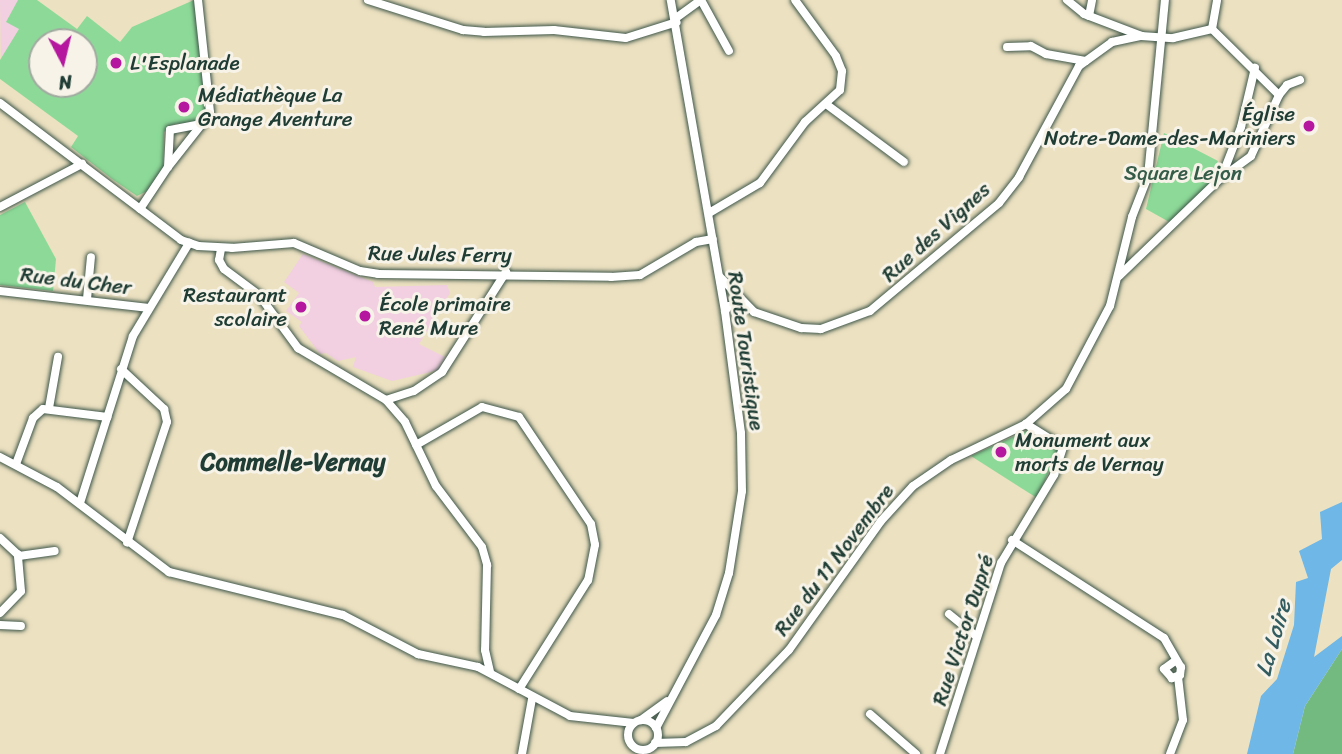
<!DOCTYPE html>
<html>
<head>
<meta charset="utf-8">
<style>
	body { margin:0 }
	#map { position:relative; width:1342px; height:754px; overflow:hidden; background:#ece1c1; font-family:Sriracha,sans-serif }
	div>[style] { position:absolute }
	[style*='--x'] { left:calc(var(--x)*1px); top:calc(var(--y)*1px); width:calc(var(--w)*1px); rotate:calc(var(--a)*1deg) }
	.built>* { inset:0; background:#f2cfe1 }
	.green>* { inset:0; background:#8dda98 }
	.forest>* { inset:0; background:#72ba80 }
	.water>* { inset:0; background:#6eb7e6 }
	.roads { filter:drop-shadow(0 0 2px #3e5649) drop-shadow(0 0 2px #3e5649) }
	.minor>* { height:8px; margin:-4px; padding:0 4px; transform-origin:4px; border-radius:4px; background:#fff }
	.minor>.ring { margin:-4px; padding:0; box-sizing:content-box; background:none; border:8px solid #fff; border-radius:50% }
	.dots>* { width:19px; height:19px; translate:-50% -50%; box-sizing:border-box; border:4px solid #f7f3e8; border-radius:50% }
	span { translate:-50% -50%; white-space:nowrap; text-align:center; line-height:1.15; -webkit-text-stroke:6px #f7f3e8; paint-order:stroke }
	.poi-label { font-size:21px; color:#1f3d34 }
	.left { translate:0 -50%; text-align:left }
	.right { translate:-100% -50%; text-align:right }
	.park-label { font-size:21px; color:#355c48 }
	.street-label { font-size:21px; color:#1f3d34 }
	.water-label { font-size:23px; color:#335c60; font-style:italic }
	.quarter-label { font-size:24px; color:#1f3d34; font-weight:700 }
	.north { position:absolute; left:28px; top:28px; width:70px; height:70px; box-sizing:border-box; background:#f7f3e8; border:2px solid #a1aaa0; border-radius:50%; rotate:173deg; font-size:19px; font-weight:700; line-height:28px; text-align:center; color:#1f3d34 }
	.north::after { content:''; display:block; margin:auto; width:24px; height:32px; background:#b5179e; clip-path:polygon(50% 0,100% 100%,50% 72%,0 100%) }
</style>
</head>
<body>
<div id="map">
	<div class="built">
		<i style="clip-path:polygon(0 0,18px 0,19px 29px,1px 61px)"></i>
		<i style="clip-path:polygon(303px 254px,373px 282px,375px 287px,447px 285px,450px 293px,419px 344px,445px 357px,439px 370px,392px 381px,353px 367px,356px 357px,338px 361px,326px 353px,320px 354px,299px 326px,302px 322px,286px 311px,299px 293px,284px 282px)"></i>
	</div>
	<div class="green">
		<i style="clip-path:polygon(evenodd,18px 0,37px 0,77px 29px,87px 16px,120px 42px,132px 27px,194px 0,206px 110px,197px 122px,174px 124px,164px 132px,163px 168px,147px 191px,137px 196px,112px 179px,71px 147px,78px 136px,0 79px,0 60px,19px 29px,6px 22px,18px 0,42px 42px,84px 42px,84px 84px,42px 84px,42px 42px)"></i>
		<i style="clip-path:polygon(1164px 133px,1218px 161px,1213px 173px,1217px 176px,1171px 223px,1146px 209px)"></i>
		<i style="clip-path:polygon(25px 202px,56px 259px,53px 291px,0 285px,0 215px)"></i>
		<i style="clip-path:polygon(1028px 430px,1059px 449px,1037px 498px,971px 456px)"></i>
	</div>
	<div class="forest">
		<i style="clip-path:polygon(1342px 649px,1342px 754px,1293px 754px,1305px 706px)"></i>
	</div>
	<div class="water">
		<i style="clip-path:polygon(1342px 502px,1342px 560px,1331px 569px,1314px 657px,1342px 636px,1342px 649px,1305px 706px,1293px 754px,1247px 754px,1261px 696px,1277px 679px,1294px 625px,1296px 582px,1308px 578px,1299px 551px,1322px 539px,1320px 512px)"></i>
	</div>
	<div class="roads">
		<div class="minor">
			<i style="--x:368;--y:0;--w:100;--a:17.5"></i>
			<i style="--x:463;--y:30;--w:21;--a:5"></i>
			<i style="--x:484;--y:32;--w:70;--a:-1.6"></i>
			<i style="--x:554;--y:30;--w:72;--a:6.3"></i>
			<i style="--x:626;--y:38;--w:53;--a:-17.4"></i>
			<i style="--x:701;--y:0;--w:58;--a:61.2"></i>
			<i style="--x:1067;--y:0;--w:22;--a:39"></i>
			<i style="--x:1084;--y:14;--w:59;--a:20.9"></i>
			<i style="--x:1089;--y:16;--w:16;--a:-79"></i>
			<i style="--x:676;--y:18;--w:31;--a:-36"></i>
			<i style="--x:1212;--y:29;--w:29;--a:-80"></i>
			<i style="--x:1007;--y:47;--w:24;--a:-2"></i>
			<i style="--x:1031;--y:46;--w:17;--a:28"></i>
			<i style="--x:1046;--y:54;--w:40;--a:10"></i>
			<i style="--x:0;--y:103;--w:227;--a:37.1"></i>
			<i style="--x:181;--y:240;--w:18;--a:19"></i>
			<i style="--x:198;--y:246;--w:34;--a:3"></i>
			<i style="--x:232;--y:248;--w:62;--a:-4.6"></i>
			<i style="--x:294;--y:243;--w:72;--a:23"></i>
			<i style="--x:360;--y:271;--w:18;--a:9"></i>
			<i style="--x:378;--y:274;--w:233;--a:0.7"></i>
			<i style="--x:611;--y:277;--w:29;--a:-4"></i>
			<i style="--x:640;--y:275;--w:65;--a:-30.5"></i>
			<i style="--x:696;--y:242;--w:17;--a:-10"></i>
			<i style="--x:826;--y:104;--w:97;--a:36.6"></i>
			<i style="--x:168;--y:167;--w:55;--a:-51.7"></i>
			<i style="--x:1222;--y:176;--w:53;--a:-68.8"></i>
			<i style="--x:1241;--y:127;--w:61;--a:-76.7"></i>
			<i style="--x:0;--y:207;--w:93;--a:-27.7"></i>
			<i style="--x:140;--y:209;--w:50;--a:-56.3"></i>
			<i style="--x:168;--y:167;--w:37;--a:-87"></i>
			<i style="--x:170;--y:130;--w:33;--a:-11"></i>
			<i style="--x:202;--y:124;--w:14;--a:-56"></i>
			<i style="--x:210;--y:112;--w:113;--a:-96.1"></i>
			<i style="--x:709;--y:213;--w:59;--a:-30.5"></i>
			<i style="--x:760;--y:183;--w:76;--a:-53.6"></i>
			<i style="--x:805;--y:122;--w:47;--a:-42.4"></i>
			<i style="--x:840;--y:90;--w:19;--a:-84"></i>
			<i style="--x:842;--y:71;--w:16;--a:-112"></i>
			<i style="--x:836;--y:56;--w:69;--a:-126.2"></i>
			<i style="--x:221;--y:249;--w:11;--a:100"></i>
			<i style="--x:219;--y:260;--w:10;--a:61"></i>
			<i style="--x:224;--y:269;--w:44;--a:36.6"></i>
			<i style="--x:259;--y:295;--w:66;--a:53.7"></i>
			<i style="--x:298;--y:348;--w:102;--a:30.6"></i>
			<i style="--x:386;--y:400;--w:29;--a:49"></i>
			<i style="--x:405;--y:422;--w:71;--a:64.2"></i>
			<i style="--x:436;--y:486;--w:76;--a:53"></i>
			<i style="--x:482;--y:547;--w:19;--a:74"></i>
			<i style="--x:487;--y:565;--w:85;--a:91.3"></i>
			<i style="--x:485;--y:650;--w:23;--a:77"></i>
			<i style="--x:1119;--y:276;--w:141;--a:-43.9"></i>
			<i style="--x:1221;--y:178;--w:37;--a:-36"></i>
			<i style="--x:1251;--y:156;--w:67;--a:-65.3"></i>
			<i style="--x:1279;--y:95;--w:13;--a:-51"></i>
			<i style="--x:1287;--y:85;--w:14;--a:-21"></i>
			<i style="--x:720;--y:277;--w:49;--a:45.8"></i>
			<i style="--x:754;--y:312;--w:50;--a:18.8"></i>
			<i style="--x:801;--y:328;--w:20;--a:3"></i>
			<i style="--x:821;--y:329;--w:52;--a:-20.2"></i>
			<i style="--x:870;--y:311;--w:168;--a:-39.9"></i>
			<i style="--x:999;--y:203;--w:33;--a:-52"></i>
			<i style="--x:1019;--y:177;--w:126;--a:-61.6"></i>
			<i style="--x:1079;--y:66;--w:41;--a:-36"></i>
			<i style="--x:1112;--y:42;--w:30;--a:-12"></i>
			<i style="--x:1141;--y:36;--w:32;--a:4"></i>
			<i style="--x:1173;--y:38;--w:40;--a:-13"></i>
			<i style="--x:1212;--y:29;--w:94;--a:44.6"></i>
			<i style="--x:0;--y:291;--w:150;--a:6.5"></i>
			<i style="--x:87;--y:299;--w:42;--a:-84.6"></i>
			<i style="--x:725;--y:311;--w:6;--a:-51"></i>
			<i style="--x:729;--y:306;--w:18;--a:3"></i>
			<i style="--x:121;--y:369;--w:59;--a:42.9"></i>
			<i style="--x:164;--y:409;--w:13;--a:77"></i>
			<i style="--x:167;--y:422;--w:127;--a:108.3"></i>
			<i style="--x:386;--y:400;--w:29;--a:-18"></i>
			<i style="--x:414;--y:391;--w:34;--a:-34"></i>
			<i style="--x:442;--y:372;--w:119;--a:-57.4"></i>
			<i style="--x:49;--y:408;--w:52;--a:-80"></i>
			<i style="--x:416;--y:445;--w:76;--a:-29.9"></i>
			<i style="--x:482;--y:407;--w:38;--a:15"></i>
			<i style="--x:519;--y:417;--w:129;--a:56.1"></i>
			<i style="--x:591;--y:524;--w:21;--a:79"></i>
			<i style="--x:595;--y:545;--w:36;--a:101"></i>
			<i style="--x:588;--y:580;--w:129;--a:122.3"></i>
			<i style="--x:0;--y:457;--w:64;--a:27.8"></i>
			<i style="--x:57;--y:487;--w:141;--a:37.2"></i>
			<i style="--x:169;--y:572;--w:179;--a:13.9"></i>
			<i style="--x:343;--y:615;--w:85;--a:27.5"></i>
			<i style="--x:418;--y:654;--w:61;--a:12.2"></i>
			<i style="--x:478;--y:667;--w:104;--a:28"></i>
			<i style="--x:570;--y:716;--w:64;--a:6.2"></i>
			<i style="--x:16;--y:464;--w:49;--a:-69.7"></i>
			<i style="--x:33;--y:418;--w:13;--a:-42"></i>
			<i style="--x:43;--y:409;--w:65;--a:7"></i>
			<i style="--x:80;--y:503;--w:175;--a:-72.4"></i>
			<i style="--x:133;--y:336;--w:109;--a:-58.9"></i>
			<i style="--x:0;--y:538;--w:26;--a:43"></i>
			<i style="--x:19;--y:556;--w:36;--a:-8"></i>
			<i style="--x:1012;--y:540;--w:181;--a:32.8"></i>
			<i style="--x:1164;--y:638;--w:34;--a:60"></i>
			<i style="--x:1181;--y:667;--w:8;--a:97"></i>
			<i style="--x:1180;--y:675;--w:9;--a:159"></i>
			<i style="--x:1172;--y:678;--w:12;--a:-132"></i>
			<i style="--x:1164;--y:669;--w:14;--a:-36"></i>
			<i style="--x:0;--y:613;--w:30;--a:-46"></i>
			<i style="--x:21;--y:591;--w:37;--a:-95"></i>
			<i style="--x:949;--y:614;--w:35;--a:39"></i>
			<i style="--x:0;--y:625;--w:21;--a:3"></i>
			<i style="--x:870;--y:714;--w:61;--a:41"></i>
			<i style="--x:641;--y:720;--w:32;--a:-36"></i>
			<i class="ring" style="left:628px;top:720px;width:22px;height:22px"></i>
			<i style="--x:656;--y:728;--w:128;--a:-62"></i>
			<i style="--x:716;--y:615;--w:44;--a:-72.8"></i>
			<i style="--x:729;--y:573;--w:83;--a:-81"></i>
			<i style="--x:742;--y:491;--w:58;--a:-91"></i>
			<i style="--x:741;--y:433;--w:123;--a:-97.5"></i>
			<i style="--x:725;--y:311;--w:316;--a:-99.9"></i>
			<i style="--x:655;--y:743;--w:31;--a:-2"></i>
			<i style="--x:686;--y:742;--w:34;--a:-28"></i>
			<i style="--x:716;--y:726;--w:105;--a:-46.2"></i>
			<i style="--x:789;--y:650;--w:158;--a:-54.5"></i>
			<i style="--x:881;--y:521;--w:47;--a:-47.6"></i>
			<i style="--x:913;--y:486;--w:46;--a:-34.4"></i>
			<i style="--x:951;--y:460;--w:83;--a:-25.6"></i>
			<i style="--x:1026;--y:424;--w:53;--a:-41.2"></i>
			<i style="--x:1066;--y:389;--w:94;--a:-62.1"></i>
			<i style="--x:1110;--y:306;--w:92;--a:-76.1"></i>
			<i style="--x:1132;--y:217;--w:44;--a:-68.7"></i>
			<i style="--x:1148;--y:176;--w:177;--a:-84.5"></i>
			<i style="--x:522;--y:754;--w:56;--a:-79.7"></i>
			<i style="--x:940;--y:754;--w:201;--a:-72.3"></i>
			<i style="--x:1001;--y:563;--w:103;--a:-58.9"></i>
			<i style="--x:1054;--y:475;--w:29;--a:-72"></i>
			<i style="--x:1063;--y:447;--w:44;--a:-148.1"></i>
			<i style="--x:1170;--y:754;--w:36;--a:-69"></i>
			<i style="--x:1183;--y:720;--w:43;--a:-96.6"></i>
		</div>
	</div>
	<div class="dots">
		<i style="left:116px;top:63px;background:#b5179e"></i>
		<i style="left:184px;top:107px;background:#b5179e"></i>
		<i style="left:1309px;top:126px;background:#b5179e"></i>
		<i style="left:301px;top:307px;background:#b5179e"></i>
		<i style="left:365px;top:316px;background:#b5179e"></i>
		<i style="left:1001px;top:452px;background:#b5179e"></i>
	</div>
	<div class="poi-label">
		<span class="left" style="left:130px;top:63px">L'Esplanade</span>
		<span class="left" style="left:198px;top:107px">Médiathèque La<br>Grange Aventure</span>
		<span class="right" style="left:1295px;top:126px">Église<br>Notre-Dame-des-Mariniers</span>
		<span class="right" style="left:287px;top:307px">Restaurant<br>scolaire</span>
		<span class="left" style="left:379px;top:316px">École primaire<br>René Mure</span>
		<span class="left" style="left:1015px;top:452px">Monument aux<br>morts de Vernay</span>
	</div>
	<div class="park-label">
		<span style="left:1183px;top:173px">Square Lejon</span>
	</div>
	<div class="street-label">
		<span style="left:936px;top:232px;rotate:-42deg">Rue des Vignes</span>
		<span style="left:440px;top:254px;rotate:1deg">Rue Jules Ferry</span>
		<span style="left:76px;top:281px;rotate:7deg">Rue du Cher</span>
		<span style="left:746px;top:351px;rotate:82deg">Route Touristique</span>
		<span style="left:834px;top:560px;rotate:-53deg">Rue du 11 Novembre</span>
		<span style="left:963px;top:630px;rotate:-72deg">Rue Victor Dupré</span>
	</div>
	<div class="water-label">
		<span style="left:1274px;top:638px;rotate:-74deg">La Loire</span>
	</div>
	<div class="quarter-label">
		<span style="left:293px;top:463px">Commelle-Vernay</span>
	</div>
	<div class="north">N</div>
</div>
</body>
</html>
